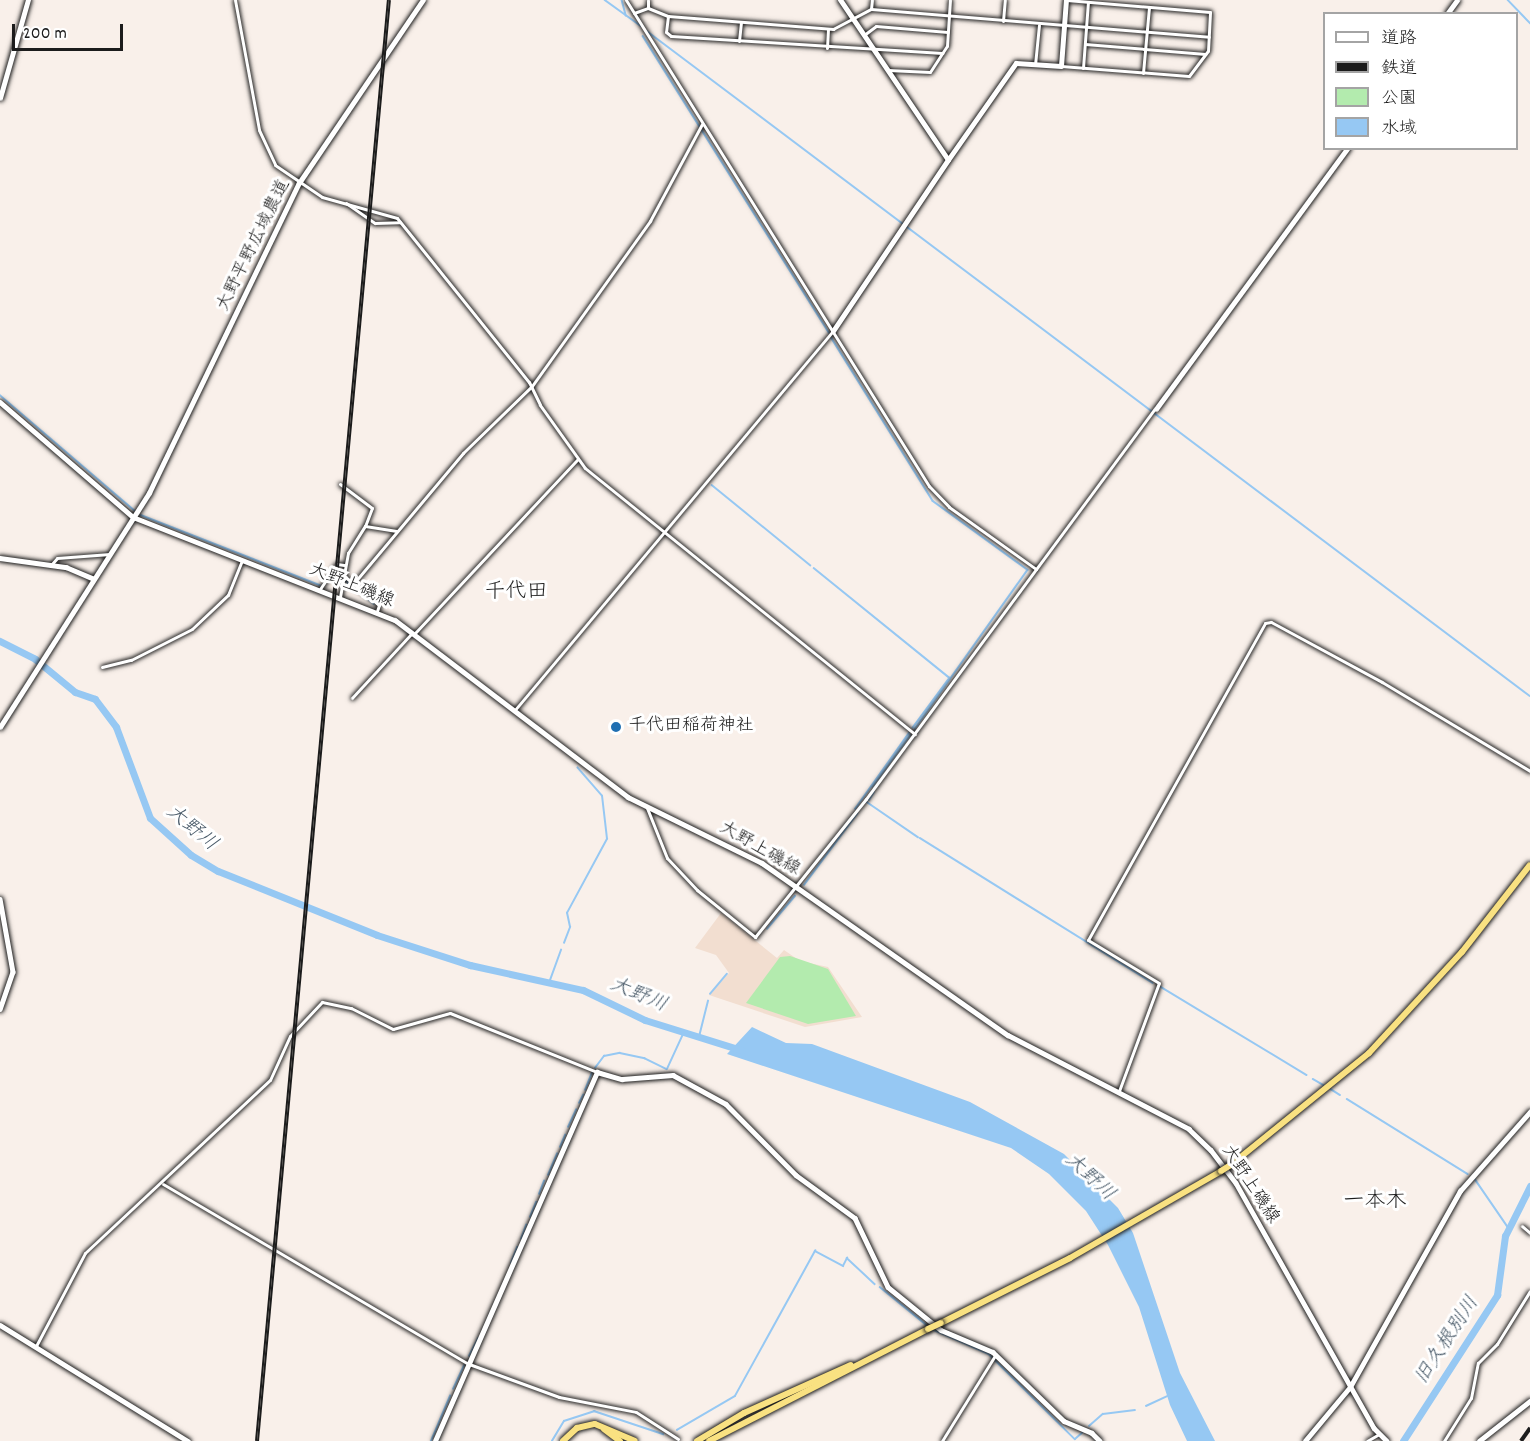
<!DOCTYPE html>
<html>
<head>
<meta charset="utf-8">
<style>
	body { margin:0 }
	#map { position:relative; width:1530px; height:1441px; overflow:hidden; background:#f9f0ea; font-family:Dekko,"Klee One",sans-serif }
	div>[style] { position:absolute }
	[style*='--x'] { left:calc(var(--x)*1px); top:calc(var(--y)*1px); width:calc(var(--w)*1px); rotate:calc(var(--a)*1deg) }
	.built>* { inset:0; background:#f2ded0 }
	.green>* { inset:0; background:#b3ebae }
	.water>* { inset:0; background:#96c8f3 }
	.stream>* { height:1.5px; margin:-0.75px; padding:0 0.75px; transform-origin:0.75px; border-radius:0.75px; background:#96c8f3 }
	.river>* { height:7px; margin:-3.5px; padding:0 3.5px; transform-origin:3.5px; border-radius:3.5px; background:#96c8f3 }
	.roads { filter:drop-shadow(0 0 2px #1c1c1c) drop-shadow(0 0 2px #1c1c1c) }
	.street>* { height:3px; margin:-1.5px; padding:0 1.5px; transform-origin:1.5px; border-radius:1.5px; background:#fff }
	.secondary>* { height:4.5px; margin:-2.25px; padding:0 2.25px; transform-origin:2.25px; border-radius:2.25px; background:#fff }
	.highway>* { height:6px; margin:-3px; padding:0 3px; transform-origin:3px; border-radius:3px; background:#f9e181 }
	.rail>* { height:4px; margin-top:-2px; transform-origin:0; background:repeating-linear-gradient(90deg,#fff 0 4.5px,#1c1c1c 0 9px); box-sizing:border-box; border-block:2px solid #1c1c1c }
	.bridges { filter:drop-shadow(0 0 2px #1c1c1c) drop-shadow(0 0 2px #1c1c1c) }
	.highway-bridge>* { height:6px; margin:-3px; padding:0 3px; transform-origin:3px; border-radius:3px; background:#f9e181 }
	.dots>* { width:16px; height:16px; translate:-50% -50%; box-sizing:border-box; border:3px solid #fff; border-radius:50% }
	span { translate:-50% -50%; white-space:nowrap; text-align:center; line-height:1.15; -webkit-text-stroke:6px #fff; paint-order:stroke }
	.street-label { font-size:18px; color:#1c1c1c }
	.poi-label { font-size:18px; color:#1c1c1c }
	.left { translate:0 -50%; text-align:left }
	.water-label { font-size:20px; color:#475867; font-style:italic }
	.quarter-label { font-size:21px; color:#1c1c1c }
	.legend { position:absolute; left:1323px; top:12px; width:195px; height:138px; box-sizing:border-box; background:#fff; border:2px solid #a4a4a4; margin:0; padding:8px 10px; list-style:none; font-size:18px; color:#1c1c1c }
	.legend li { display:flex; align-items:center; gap:12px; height:30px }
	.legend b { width:30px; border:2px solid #a4a4a4 }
	.scale { position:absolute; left:12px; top:24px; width:111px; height:27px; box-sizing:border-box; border:3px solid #1c1c1c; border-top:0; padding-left:8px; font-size:18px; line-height:21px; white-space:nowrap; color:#1c1c1c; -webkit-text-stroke:4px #fff; paint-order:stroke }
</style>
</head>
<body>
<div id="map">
	<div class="built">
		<i style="clip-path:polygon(721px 913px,777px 958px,784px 950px,800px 961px,828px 967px,862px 1017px,805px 1027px,709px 995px,729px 973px,716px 955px,695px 948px)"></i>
	</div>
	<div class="green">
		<i style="clip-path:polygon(790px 956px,828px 969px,856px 1016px,808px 1024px,746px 1003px,780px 957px)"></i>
	</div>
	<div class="water">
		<i style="clip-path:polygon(752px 1027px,786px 1043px,812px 1044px,970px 1102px,1064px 1154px,1118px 1208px,1133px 1233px,1180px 1373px,1215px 1441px,1187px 1441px,1170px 1405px,1139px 1307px,1108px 1245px,1086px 1211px,1049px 1174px,1011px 1148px,727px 1054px)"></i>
	</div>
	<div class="stream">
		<i style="--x:605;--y:0;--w:44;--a:35.8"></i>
		<i style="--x:622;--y:0;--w:16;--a:75"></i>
		<i style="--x:1508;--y:0;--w:32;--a:46"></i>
		<i style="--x:647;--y:31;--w:1105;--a:36.98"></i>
		<i style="--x:643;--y:36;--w:350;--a:57.9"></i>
		<i style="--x:831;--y:337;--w:193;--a:58.1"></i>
		<i style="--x:933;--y:501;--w:117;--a:36"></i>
		<i style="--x:1028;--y:570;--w:195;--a:125.4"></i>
		<i style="--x:0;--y:395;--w:177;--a:40.6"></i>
		<i style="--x:712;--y:485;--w:127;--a:39.2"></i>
		<i style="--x:141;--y:515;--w:192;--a:21.4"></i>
		<i style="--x:814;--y:568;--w:175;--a:39"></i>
		<i style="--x:950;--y:678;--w:62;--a:126.5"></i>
		<i style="--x:346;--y:581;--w:36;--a:39"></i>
		<i style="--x:872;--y:787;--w:64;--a:-53.8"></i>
		<i style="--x:869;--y:800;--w:9;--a:-58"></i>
		<i style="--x:867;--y:802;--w:62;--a:34.5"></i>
		<i style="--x:855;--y:809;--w:93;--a:-54.6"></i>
		<i style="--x:920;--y:838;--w:274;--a:31.9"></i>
		<i style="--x:804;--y:885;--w:89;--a:-53.3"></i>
		<i style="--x:767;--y:929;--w:43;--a:-49.7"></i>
		<i style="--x:564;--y:943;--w:17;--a:-69"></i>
		<i style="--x:570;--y:927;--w:14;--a:-102"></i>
		<i style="--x:567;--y:913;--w:84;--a:-61.6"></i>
		<i style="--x:607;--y:839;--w:43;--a:-96.6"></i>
		<i style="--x:602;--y:796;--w:37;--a:-131"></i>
		<i style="--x:549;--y:983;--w:35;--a:-70"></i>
		<i style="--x:1161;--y:987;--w:170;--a:31.1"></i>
		<i style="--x:710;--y:994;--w:26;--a:-50"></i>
		<i style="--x:699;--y:1037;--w:37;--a:-76"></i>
		<i style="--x:595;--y:1068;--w:15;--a:-53"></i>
		<i style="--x:604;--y:1056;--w:16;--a:-11"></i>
		<i style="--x:620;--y:1053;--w:25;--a:12"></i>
		<i style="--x:644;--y:1058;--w:25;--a:26"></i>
		<i style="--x:667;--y:1069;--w:41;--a:-65.3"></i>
		<i style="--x:1313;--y:1079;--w:14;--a:30"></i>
		<i style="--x:1329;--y:1088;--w:13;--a:32"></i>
		<i style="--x:585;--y:1090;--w:18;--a:-68"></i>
		<i style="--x:1347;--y:1099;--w:142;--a:31.8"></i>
		<i style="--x:579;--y:1103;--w:9;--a:-63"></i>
		<i style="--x:568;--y:1127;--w:19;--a:-65"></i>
		<i style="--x:560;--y:1147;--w:13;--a:-67"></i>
		<i style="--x:548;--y:1175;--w:23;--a:-67"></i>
		<i style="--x:1475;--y:1179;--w:58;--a:55.5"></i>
		<i style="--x:539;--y:1194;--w:14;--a:-69"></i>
		<i style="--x:530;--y:1217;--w:16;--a:-68"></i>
		<i style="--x:521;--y:1239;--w:15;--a:-70"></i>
		<i style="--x:511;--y:1263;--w:17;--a:-69"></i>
		<i style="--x:880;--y:1287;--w:62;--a:39.1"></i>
		<i style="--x:932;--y:1329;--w:62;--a:23.7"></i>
		<i style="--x:989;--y:1354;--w:121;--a:44.7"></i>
		<i style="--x:1075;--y:1439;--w:9;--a:-41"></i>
		<i style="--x:469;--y:1356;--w:20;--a:-63"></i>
		<i style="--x:453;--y:1389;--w:26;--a:-65"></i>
		<i style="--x:1146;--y:1406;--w:23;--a:-25"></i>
		<i style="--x:1089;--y:1426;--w:18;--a:-41"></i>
		<i style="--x:1103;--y:1414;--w:32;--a:-7"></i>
		<i style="--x:677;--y:1430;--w:67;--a:-30.4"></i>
		<i style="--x:735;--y:1396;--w:166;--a:-61.1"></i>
		<i style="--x:815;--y:1251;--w:32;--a:28"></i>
		<i style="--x:843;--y:1266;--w:9;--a:-63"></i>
		<i style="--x:847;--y:1258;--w:38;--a:43"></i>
		<i style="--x:431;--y:1441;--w:49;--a:-67.1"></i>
		<i style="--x:552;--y:1441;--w:23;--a:-59"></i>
		<i style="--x:564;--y:1421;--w:32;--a:-18"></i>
		<i style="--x:594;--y:1411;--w:73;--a:18.4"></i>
	</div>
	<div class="river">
		<i style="--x:0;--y:641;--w:39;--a:27"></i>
		<i style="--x:35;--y:659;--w:52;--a:39.5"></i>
		<i style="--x:75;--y:692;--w:21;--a:19"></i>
		<i style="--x:95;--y:699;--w:35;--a:53"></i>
		<i style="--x:116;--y:727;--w:97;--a:69.5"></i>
		<i style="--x:150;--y:818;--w:55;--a:42.1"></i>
		<i style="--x:191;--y:855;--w:31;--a:31"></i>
		<i style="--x:218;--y:871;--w:171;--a:21.9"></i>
		<i style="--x:377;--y:935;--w:98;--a:17.9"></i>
		<i style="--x:470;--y:965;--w:116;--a:12.5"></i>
		<i style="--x:583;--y:990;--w:69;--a:25.8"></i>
		<i style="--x:645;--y:1020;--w:101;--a:17.4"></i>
		<i style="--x:1403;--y:1441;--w:174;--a:-57.2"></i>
		<i style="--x:1497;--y:1295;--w:60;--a:-82.3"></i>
		<i style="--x:1505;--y:1236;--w:56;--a:-63.4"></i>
	</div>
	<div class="roads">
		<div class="street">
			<i style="--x:235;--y:0;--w:132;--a:79.5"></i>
			<i style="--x:259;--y:130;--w:38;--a:65"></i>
			<i style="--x:275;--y:165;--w:57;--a:34.2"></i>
			<i style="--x:322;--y:197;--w:78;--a:15.6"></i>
			<i style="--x:397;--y:218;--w:211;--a:51.2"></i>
			<i style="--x:529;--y:382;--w:25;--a:64"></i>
			<i style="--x:540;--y:405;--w:77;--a:54.5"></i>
			<i style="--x:585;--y:468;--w:424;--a:38.9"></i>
			<i style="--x:626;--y:0;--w:573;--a:58.06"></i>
			<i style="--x:929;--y:486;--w:29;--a:46"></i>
			<i style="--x:949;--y:507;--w:107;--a:35.5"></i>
			<i style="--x:648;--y:8;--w:22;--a:22"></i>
			<i style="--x:668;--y:16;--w:166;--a:4.5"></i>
			<i style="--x:833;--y:29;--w:43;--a:-27.8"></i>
			<i style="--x:871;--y:9;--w:339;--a:4.7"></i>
			<i style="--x:871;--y:9;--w:9;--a:-84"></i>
			<i style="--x:634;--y:13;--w:15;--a:-20"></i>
			<i style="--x:648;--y:8;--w:8;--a:-90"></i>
			<i style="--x:668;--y:16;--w:16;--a:97"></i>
			<i style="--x:666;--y:32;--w:6;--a:39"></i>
			<i style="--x:671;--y:36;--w:272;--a:3.6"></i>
			<i style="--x:1003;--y:21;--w:21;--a:-85"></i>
			<i style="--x:864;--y:35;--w:15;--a:-37"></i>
			<i style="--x:876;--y:26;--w:72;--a:4.8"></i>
			<i style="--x:739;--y:41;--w:19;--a:-84"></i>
			<i style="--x:1085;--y:44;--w:121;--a:4.7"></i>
			<i style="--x:827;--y:48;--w:19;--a:-87"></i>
			<i style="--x:1035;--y:65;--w:40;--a:-84.3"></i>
			<i style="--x:1061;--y:66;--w:128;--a:4.5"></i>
			<i style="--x:1189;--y:76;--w:31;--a:-53"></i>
			<i style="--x:1208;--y:51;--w:39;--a:-87"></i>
			<i style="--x:1210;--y:12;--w:144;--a:-175.2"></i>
			<i style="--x:1083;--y:68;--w:66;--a:-85.7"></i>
			<i style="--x:888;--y:70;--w:42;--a:2.7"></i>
			<i style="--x:930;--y:72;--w:31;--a:-57"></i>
			<i style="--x:947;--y:46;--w:46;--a:-86.3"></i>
			<i style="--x:1143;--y:73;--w:66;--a:-84.8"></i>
			<i style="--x:346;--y:203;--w:35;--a:35"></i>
			<i style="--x:375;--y:223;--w:25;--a:-2"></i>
			<i style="--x:340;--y:484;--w:40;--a:37"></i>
			<i style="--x:372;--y:508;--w:19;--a:111"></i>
			<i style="--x:51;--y:565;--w:9;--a:-49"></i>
			<i style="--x:57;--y:558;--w:53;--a:-4.3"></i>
			<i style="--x:343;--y:575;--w:47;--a:39.8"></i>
			<i style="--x:379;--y:605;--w:6;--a:108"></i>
			<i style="--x:354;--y:583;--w:170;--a:-50"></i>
			<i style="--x:463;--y:453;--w:96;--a:-44.2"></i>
			<i style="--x:532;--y:386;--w:203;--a:-54.4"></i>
			<i style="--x:650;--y:221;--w:110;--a:-61.8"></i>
			<i style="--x:320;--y:589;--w:30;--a:-56"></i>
			<i style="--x:337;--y:564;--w:7;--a:8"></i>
			<i style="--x:340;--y:597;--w:45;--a:-79.7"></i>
			<i style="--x:348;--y:553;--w:32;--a:-58"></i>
			<i style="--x:365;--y:526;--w:32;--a:9"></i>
			<i style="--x:415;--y:633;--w:238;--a:-46.9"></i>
			<i style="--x:102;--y:667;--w:30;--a:-14"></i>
			<i style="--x:131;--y:660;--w:68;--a:-26.9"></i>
			<i style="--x:192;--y:629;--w:50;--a:-43.4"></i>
			<i style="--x:228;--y:595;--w:38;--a:-68"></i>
			<i style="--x:352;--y:698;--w:88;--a:-47.3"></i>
			<i style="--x:514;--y:711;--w:496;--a:-50"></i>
			<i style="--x:647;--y:808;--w:54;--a:68.2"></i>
			<i style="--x:667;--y:858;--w:44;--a:46.8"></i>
			<i style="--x:697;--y:890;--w:75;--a:39"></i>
			<i style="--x:755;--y:937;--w:177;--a:-51.2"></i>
			<i style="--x:866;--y:799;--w:485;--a:-53.5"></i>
			<i style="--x:1119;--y:1091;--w:115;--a:-69.7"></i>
			<i style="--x:1159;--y:983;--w:83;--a:-148.8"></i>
			<i style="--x:1088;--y:940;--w:363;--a:-60.8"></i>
			<i style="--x:1265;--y:623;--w:6;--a:-9"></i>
			<i style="--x:1271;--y:622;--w:126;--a:28.4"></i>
			<i style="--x:1382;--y:682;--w:173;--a:31"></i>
			<i style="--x:163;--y:1184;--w:355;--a:30.5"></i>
			<i style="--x:469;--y:1364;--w:96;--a:20.1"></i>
			<i style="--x:559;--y:1397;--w:78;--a:11"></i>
			<i style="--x:636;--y:1412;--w:50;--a:32.7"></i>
			<i style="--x:1522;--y:1226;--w:11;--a:41"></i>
			<i style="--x:36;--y:1346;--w:105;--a:-62.2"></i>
			<i style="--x:85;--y:1253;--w:253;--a:-43.1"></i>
			<i style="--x:270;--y:1080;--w:48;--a:-65.6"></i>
			<i style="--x:290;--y:1036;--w:47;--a:-46.7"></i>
			<i style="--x:322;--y:1002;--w:30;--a:12"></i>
			<i style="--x:351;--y:1008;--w:47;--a:26.6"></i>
			<i style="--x:393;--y:1029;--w:59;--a:-15.7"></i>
			<i style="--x:450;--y:1013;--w:158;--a:21.9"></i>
			<i style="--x:942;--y:1441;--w:102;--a:-58.2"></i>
			<i style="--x:1367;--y:1441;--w:14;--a:-30"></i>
			<i style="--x:1444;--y:1441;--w:51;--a:-57.9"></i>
			<i style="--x:1471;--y:1398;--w:36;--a:-79"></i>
			<i style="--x:1478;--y:1363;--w:27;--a:-45"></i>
			<i style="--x:1497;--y:1344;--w:62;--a:-58.1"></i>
		</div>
		<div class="secondary">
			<i style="--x:1447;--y:14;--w:17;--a:-54"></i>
			<i style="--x:0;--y:98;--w:102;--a:-74.1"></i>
			<i style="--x:948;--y:160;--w:118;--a:-55"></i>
			<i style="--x:1016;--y:63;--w:45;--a:3.8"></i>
			<i style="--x:1061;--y:66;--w:66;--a:-85.7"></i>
			<i style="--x:833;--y:331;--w:206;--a:-56.1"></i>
			<i style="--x:948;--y:160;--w:193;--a:-124"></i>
			<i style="--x:0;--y:402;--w:176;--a:40.8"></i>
			<i style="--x:133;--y:517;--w:282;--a:21.5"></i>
			<i style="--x:395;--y:620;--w:293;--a:37.2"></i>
			<i style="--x:628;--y:797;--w:149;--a:26.2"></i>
			<i style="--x:762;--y:863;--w:300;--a:35"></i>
			<i style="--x:1008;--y:1035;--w:204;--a:27.4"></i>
			<i style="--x:1189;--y:1129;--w:30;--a:44"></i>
			<i style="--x:1211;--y:1150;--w:41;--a:52.9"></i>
			<i style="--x:1236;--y:1183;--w:281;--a:60.6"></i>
			<i style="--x:1374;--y:1428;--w:18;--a:45"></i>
			<i style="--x:1156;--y:409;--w:324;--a:-53.7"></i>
			<i style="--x:0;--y:558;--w:67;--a:7.8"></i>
			<i style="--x:66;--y:567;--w:30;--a:23"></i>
			<i style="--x:0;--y:727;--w:277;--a:-57.5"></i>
			<i style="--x:149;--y:493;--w:344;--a:-64.2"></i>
			<i style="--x:299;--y:183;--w:221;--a:-55.9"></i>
			<i style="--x:0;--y:899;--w:74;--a:79.9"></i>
			<i style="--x:13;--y:972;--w:39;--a:109"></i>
			<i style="--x:0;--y:1325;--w:221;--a:31.7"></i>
			<i style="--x:435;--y:1441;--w:403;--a:-66.3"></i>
			<i style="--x:597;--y:1072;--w:26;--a:16"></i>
			<i style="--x:622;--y:1079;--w:51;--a:-4.5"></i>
			<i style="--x:673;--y:1075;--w:60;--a:28.7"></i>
			<i style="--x:726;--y:1104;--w:100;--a:45.4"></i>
			<i style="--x:796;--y:1175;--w:73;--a:36.1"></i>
			<i style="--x:855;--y:1218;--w:76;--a:64.4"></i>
			<i style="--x:888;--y:1287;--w:68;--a:39.1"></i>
			<i style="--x:941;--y:1330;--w:56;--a:22.9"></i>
			<i style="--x:993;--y:1352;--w:99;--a:44.2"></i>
			<i style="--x:1064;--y:1421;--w:30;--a:23"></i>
			<i style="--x:1092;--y:1433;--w:11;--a:45"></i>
			<i style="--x:1305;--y:1441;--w:70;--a:-50.2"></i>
			<i style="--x:1350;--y:1387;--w:225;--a:-60.7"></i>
			<i style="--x:1460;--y:1191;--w:106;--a:-48.5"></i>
			<i style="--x:1479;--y:1441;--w:65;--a:-38.1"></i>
		</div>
		<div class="highway">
			<i style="--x:1232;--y:1164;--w:176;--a:-39"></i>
			<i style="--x:1369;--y:1053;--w:137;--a:-47.4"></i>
			<i style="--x:1462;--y:952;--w:110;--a:-52"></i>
			<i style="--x:941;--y:1323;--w:144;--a:-26.7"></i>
			<i style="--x:1070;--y:1258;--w:174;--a:-29.9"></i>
			<i style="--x:604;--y:1429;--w:20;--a:37"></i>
			<i style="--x:563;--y:1441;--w:19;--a:-43"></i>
			<i style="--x:577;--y:1428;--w:18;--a:-13"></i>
			<i style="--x:595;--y:1424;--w:43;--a:23"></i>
			<i style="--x:697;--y:1441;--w:55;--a:-30.8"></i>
			<i style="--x:744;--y:1413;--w:117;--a:-24.2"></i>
			<i style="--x:709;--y:1441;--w:246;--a:-27.1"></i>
		</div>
	</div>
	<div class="rail">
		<i style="--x:257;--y:1441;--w:1447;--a:-84.77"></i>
		<i style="--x:1521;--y:1441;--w:16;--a:-55"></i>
	</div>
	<div class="bridges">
		<div class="highway-bridge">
			<i style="--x:1221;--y:1171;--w:13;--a:-32"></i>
			<i style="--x:928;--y:1329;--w:14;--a:-25"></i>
		</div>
	</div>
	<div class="dots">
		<i style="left:616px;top:727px;background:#1f6fb2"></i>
	</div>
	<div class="street-label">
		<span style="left:255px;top:246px;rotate:-64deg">大野平野広域農道</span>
		<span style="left:351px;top:587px;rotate:22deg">大野上磯線</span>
		<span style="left:759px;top:850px;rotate:30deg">大野上磯線</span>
		<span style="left:1249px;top:1185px;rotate:57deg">大野上磯線</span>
	</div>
	<div class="poi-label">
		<span class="left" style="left:628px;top:727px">千代田稲荷神社</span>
	</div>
	<div class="water-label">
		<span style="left:191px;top:829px;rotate:40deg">大野川</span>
		<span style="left:638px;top:996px;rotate:23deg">大野川</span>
		<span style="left:1089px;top:1178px;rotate:43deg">大野川</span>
		<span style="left:1448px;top:1341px;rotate:-57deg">旧久根別川</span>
	</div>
	<div class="quarter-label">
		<span style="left:516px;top:593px">千代田</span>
		<span style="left:1375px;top:1202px">一本木</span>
	</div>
	<ul class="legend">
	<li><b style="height:8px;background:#fff"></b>道路</li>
	<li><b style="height:8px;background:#1c1c1c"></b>鉄道</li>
	<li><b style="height:16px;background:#b3ebae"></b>公園</li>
	<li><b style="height:16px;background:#96c8f3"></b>水域</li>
	</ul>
	<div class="scale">200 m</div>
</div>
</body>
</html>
